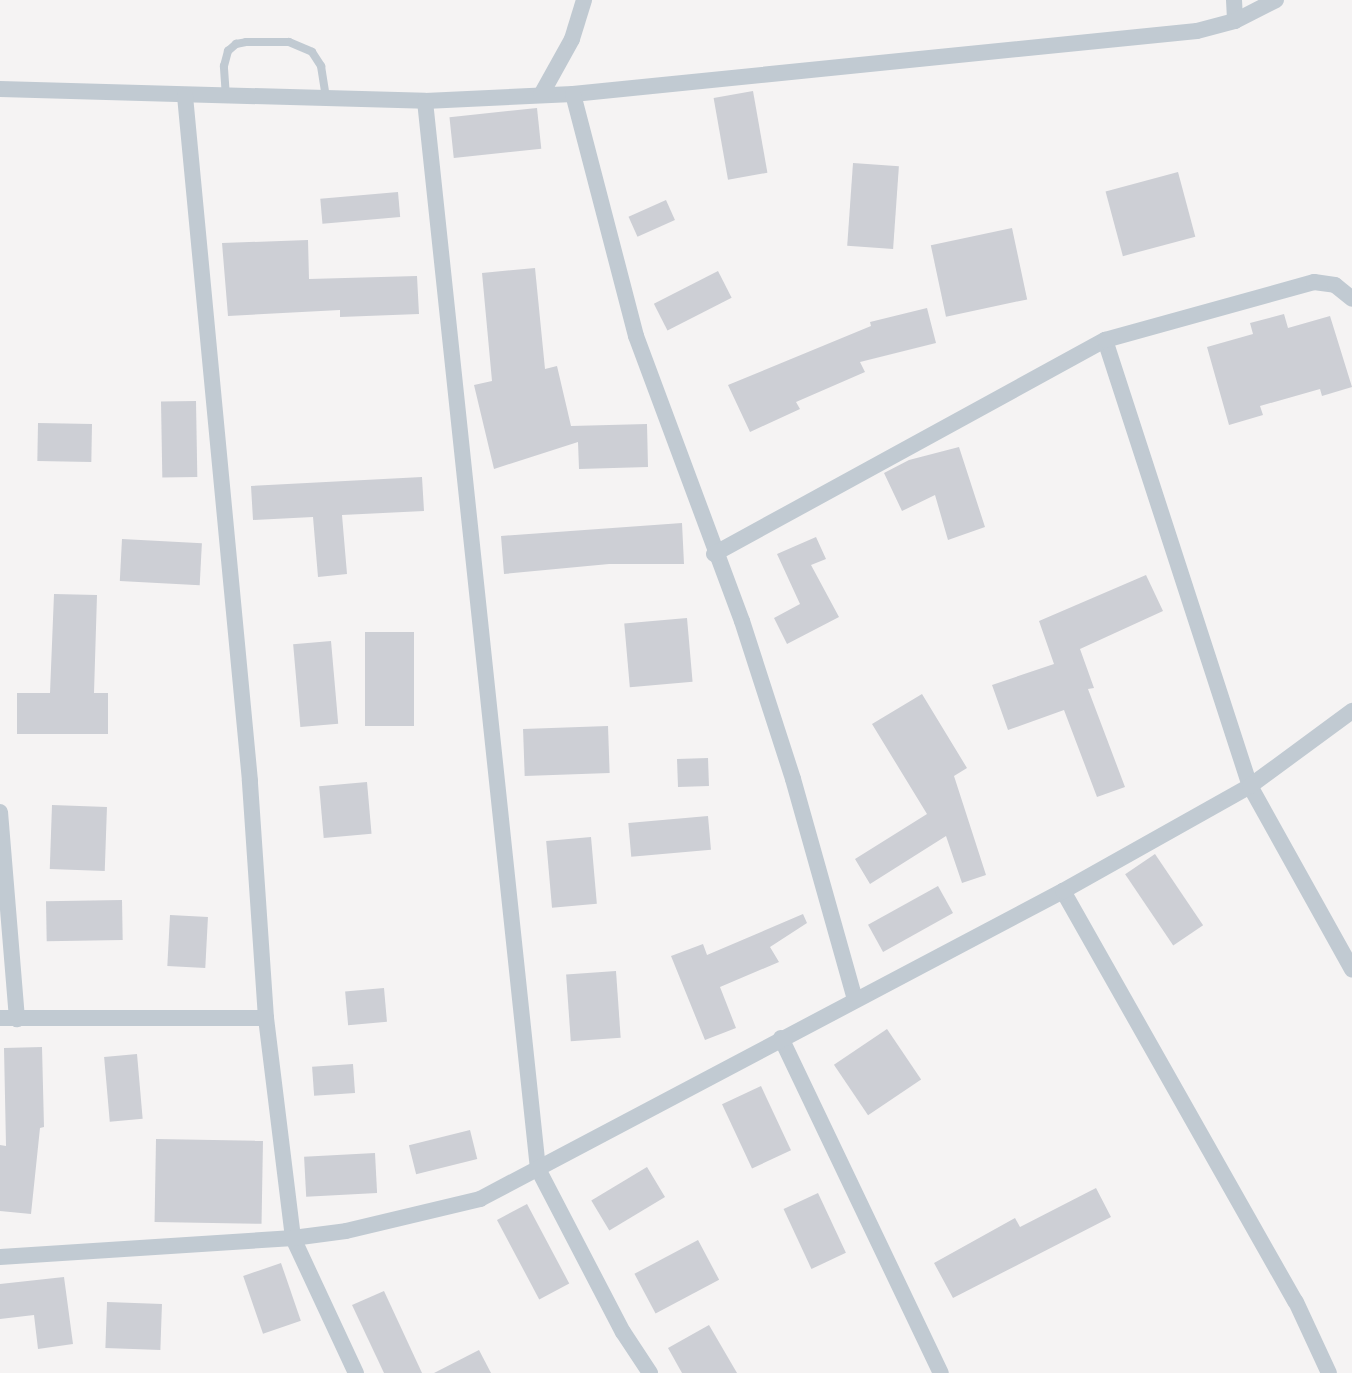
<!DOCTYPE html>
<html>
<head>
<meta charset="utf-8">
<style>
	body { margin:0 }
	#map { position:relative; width:1352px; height:1373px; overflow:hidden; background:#f5f3f3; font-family:Cabin,sans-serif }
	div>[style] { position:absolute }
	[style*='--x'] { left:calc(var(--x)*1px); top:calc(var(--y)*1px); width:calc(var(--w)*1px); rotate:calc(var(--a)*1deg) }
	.building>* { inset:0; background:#cdcfd5; transform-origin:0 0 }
	.service>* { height:8px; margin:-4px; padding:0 4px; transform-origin:4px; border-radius:4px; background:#c1cad2 }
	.minor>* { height:16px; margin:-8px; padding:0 8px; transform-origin:8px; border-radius:8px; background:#c1cad2 }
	span { translate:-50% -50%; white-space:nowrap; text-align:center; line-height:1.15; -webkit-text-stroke:8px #fff; paint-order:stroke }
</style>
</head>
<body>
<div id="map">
	<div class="building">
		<i style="left:753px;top:91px;width:83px;height:40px;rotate:80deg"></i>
		<i style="left:537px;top:108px;width:41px;height:88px;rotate:84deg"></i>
		<i style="left:853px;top:163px;width:46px;height:83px;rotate:4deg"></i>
		<i style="left:1178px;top:172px;width:67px;height:75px;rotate:75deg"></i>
		<i style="left:398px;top:192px;width:25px;height:78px;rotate:85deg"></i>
		<i style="left:666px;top:200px;width:22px;height:41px;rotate:66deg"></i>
		<i style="left:1012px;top:228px;width:73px;height:83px;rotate:78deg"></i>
		<i style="clip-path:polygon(308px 240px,309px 279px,417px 276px,419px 314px,340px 317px,340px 310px,228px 316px,222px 243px)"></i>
		<i style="clip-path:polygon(535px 268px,545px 369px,557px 366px,571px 426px,647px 424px,648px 467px,579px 469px,578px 442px,494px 469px,474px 385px,492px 381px,482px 273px)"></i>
		<i style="left:718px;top:271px;width:30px;height:72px;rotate:63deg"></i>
		<i style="clip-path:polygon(927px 308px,936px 343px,860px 362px,865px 372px,796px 402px,800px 409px,750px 432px,728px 385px,871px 326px,870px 322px)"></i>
		<i style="clip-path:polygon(1284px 314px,1288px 328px,1330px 316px,1352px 387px,1322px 396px,1320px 389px,1260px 406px,1263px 415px,1229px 425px,1207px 347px,1253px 334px,1250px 323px)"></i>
		<i style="left:196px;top:401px;width:76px;height:35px;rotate:89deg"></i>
		<i style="left:38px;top:423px;width:54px;height:38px;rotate:1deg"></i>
		<i style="clip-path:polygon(959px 447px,985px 527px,948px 540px,935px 495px,902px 511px,884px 473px,909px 460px)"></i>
		<i style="clip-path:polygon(422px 477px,424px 511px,342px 515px,347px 574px,318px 577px,313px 517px,253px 520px,251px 486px)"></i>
		<i style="clip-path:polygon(682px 523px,684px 564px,609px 564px,504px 574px,501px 536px)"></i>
		<i style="clip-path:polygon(816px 537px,826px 559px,811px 565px,839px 617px,787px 644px,774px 618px,800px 604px,777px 554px)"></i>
		<i style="left:122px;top:539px;width:80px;height:42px;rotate:3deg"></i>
		<i style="clip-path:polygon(1146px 575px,1163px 611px,1080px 649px,1094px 688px,1088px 689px,1125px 787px,1097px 797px,1064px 710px,1008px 730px,992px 685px,1054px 664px,1039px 621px)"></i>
		<i style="clip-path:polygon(54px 594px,97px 595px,94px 693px,108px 693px,108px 734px,17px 734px,17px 693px,50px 693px)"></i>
		<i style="left:687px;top:618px;width:64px;height:63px;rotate:85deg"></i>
		<i style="left:365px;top:632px;width:49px;height:94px"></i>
		<i style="left:331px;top:641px;width:83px;height:38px;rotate:85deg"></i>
		<i style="clip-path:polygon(922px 694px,967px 768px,954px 776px,986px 875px,962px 883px,946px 836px,870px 884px,855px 859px,927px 814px,872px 724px)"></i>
		<i style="left:608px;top:726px;width:47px;height:85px;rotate:88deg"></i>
		<i style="left:708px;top:758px;width:28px;height:31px;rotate:88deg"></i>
		<i style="left:367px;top:782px;width:52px;height:48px;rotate:85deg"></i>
		<i style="left:52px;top:805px;width:55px;height:64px;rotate:2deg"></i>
		<i style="left:708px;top:816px;width:34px;height:80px;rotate:85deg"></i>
		<i style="left:591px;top:837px;width:67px;height:45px;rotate:85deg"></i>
		<i style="left:1155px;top:854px;width:86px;height:36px;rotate:56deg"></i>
		<i style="left:938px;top:886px;width:31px;height:80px;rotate:61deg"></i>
		<i style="left:122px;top:900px;width:40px;height:76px;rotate:89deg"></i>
		<i style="clip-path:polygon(803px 914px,807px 923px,770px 947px,779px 962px,720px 987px,736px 1028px,705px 1040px,671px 956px,703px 944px,707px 955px)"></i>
		<i style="left:170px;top:915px;width:38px;height:51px;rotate:3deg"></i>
		<i style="left:616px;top:971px;width:67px;height:50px;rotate:86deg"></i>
		<i style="left:384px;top:988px;width:34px;height:39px;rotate:85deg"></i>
		<i style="left:887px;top:1029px;width:61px;height:64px;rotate:56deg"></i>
		<i style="clip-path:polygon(42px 1047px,44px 1127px,40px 1128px,31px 1214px,0 1211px,0 1145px,6px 1146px,4px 1048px)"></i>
		<i style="left:137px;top:1054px;width:65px;height:33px;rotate:85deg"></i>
		<i style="left:353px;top:1064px;width:29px;height:41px;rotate:86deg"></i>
		<i style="left:761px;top:1086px;width:71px;height:43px;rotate:65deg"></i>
		<i style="left:470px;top:1130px;width:30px;height:63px;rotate:76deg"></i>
		<i style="left:156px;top:1139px;width:107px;height:83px;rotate:1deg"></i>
		<i style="left:375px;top:1153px;width:40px;height:71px;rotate:87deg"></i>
		<i style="left:647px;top:1167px;width:35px;height:65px;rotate:59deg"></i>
		<i style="clip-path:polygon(1096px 1188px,1111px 1217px,953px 1298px,934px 1263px,1015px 1218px,1020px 1227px)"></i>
		<i style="left:818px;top:1193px;width:66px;height:38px;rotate:65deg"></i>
		<i style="left:527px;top:1204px;width:90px;height:34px;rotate:62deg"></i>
		<i style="left:698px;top:1240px;width:45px;height:72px;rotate:62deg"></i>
		<i style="left:281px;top:1263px;width:61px;height:40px;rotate:71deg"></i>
		<i style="clip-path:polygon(64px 1277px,73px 1344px,38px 1349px,34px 1315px,0 1319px,0 1284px)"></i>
		<i style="clip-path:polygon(384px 1291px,422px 1373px,384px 1373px,352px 1305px)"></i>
		<i style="left:107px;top:1302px;width:55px;height:46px;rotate:2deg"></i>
		<i style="clip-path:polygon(709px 1325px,737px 1373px,682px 1373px,668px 1348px)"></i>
		<i style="clip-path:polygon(479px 1350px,491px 1373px,434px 1373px)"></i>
	</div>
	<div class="service">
		<i style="--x:226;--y:97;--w:31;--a:-94"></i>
		<i style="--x:224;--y:66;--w:16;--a:-75"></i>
		<i style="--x:228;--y:51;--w:11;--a:-41"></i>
		<i style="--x:236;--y:44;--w:10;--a:-11"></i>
		<i style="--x:246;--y:42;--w:43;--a:0"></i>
		<i style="--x:289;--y:42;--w:25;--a:23"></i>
		<i style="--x:312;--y:52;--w:17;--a:57"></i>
		<i style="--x:321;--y:66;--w:32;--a:81"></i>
	</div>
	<div class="minor">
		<i style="--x:1234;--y:0;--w:21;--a:87"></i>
		<i style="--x:0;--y:89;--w:425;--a:1.6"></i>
		<i style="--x:425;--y:101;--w:148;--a:-2.7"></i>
		<i style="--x:573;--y:94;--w:627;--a:-5.77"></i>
		<i style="--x:1197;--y:31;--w:39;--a:-15"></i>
		<i style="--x:1235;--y:21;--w:46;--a:-27.1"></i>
		<i style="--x:573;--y:94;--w:250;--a:75.4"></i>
		<i style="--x:636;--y:336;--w:304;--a:69.6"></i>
		<i style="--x:742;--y:621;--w:166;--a:72.1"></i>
		<i style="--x:793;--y:779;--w:229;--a:74.3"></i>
		<i style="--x:541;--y:95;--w:64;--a:-61"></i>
		<i style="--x:572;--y:39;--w:41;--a:-72.9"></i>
		<i style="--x:425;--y:101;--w:1074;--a:83.96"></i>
		<i style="--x:538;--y:1169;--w:184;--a:62.5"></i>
		<i style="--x:623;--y:1332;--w:49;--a:56.6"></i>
		<i style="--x:1105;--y:340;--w:469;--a:72"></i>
		<i style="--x:1250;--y:786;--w:210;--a:60.9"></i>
		<i style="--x:714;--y:554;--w:446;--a:-28.7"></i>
		<i style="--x:1105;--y:340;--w:217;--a:-15.5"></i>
		<i style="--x:1314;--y:282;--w:21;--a:8"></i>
		<i style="--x:1335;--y:285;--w:22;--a:39"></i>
		<i style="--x:0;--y:812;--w:208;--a:85.3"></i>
		<i style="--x:1063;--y:891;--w:472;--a:60.5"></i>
		<i style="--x:1296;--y:1302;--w:78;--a:65.1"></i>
		<i style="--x:0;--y:1018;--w:266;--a:0"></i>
		<i style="--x:266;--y:1018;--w:238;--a:-93.9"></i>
		<i style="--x:250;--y:781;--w:688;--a:-95.42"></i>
		<i style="--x:266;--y:1018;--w:222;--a:83"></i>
		<i style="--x:293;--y:1238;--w:149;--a:65"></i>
		<i style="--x:781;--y:1038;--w:371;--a:64.5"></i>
		<i style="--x:0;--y:1257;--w:294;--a:-3.7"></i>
		<i style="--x:293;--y:1238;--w:53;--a:-7.5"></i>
		<i style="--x:346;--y:1231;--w:138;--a:-13.4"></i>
		<i style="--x:480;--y:1199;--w:659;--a:-27.85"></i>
		<i style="--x:1063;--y:891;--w:214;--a:-29.3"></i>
		<i style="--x:1250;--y:786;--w:127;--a:-36.3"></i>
	</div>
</div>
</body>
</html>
